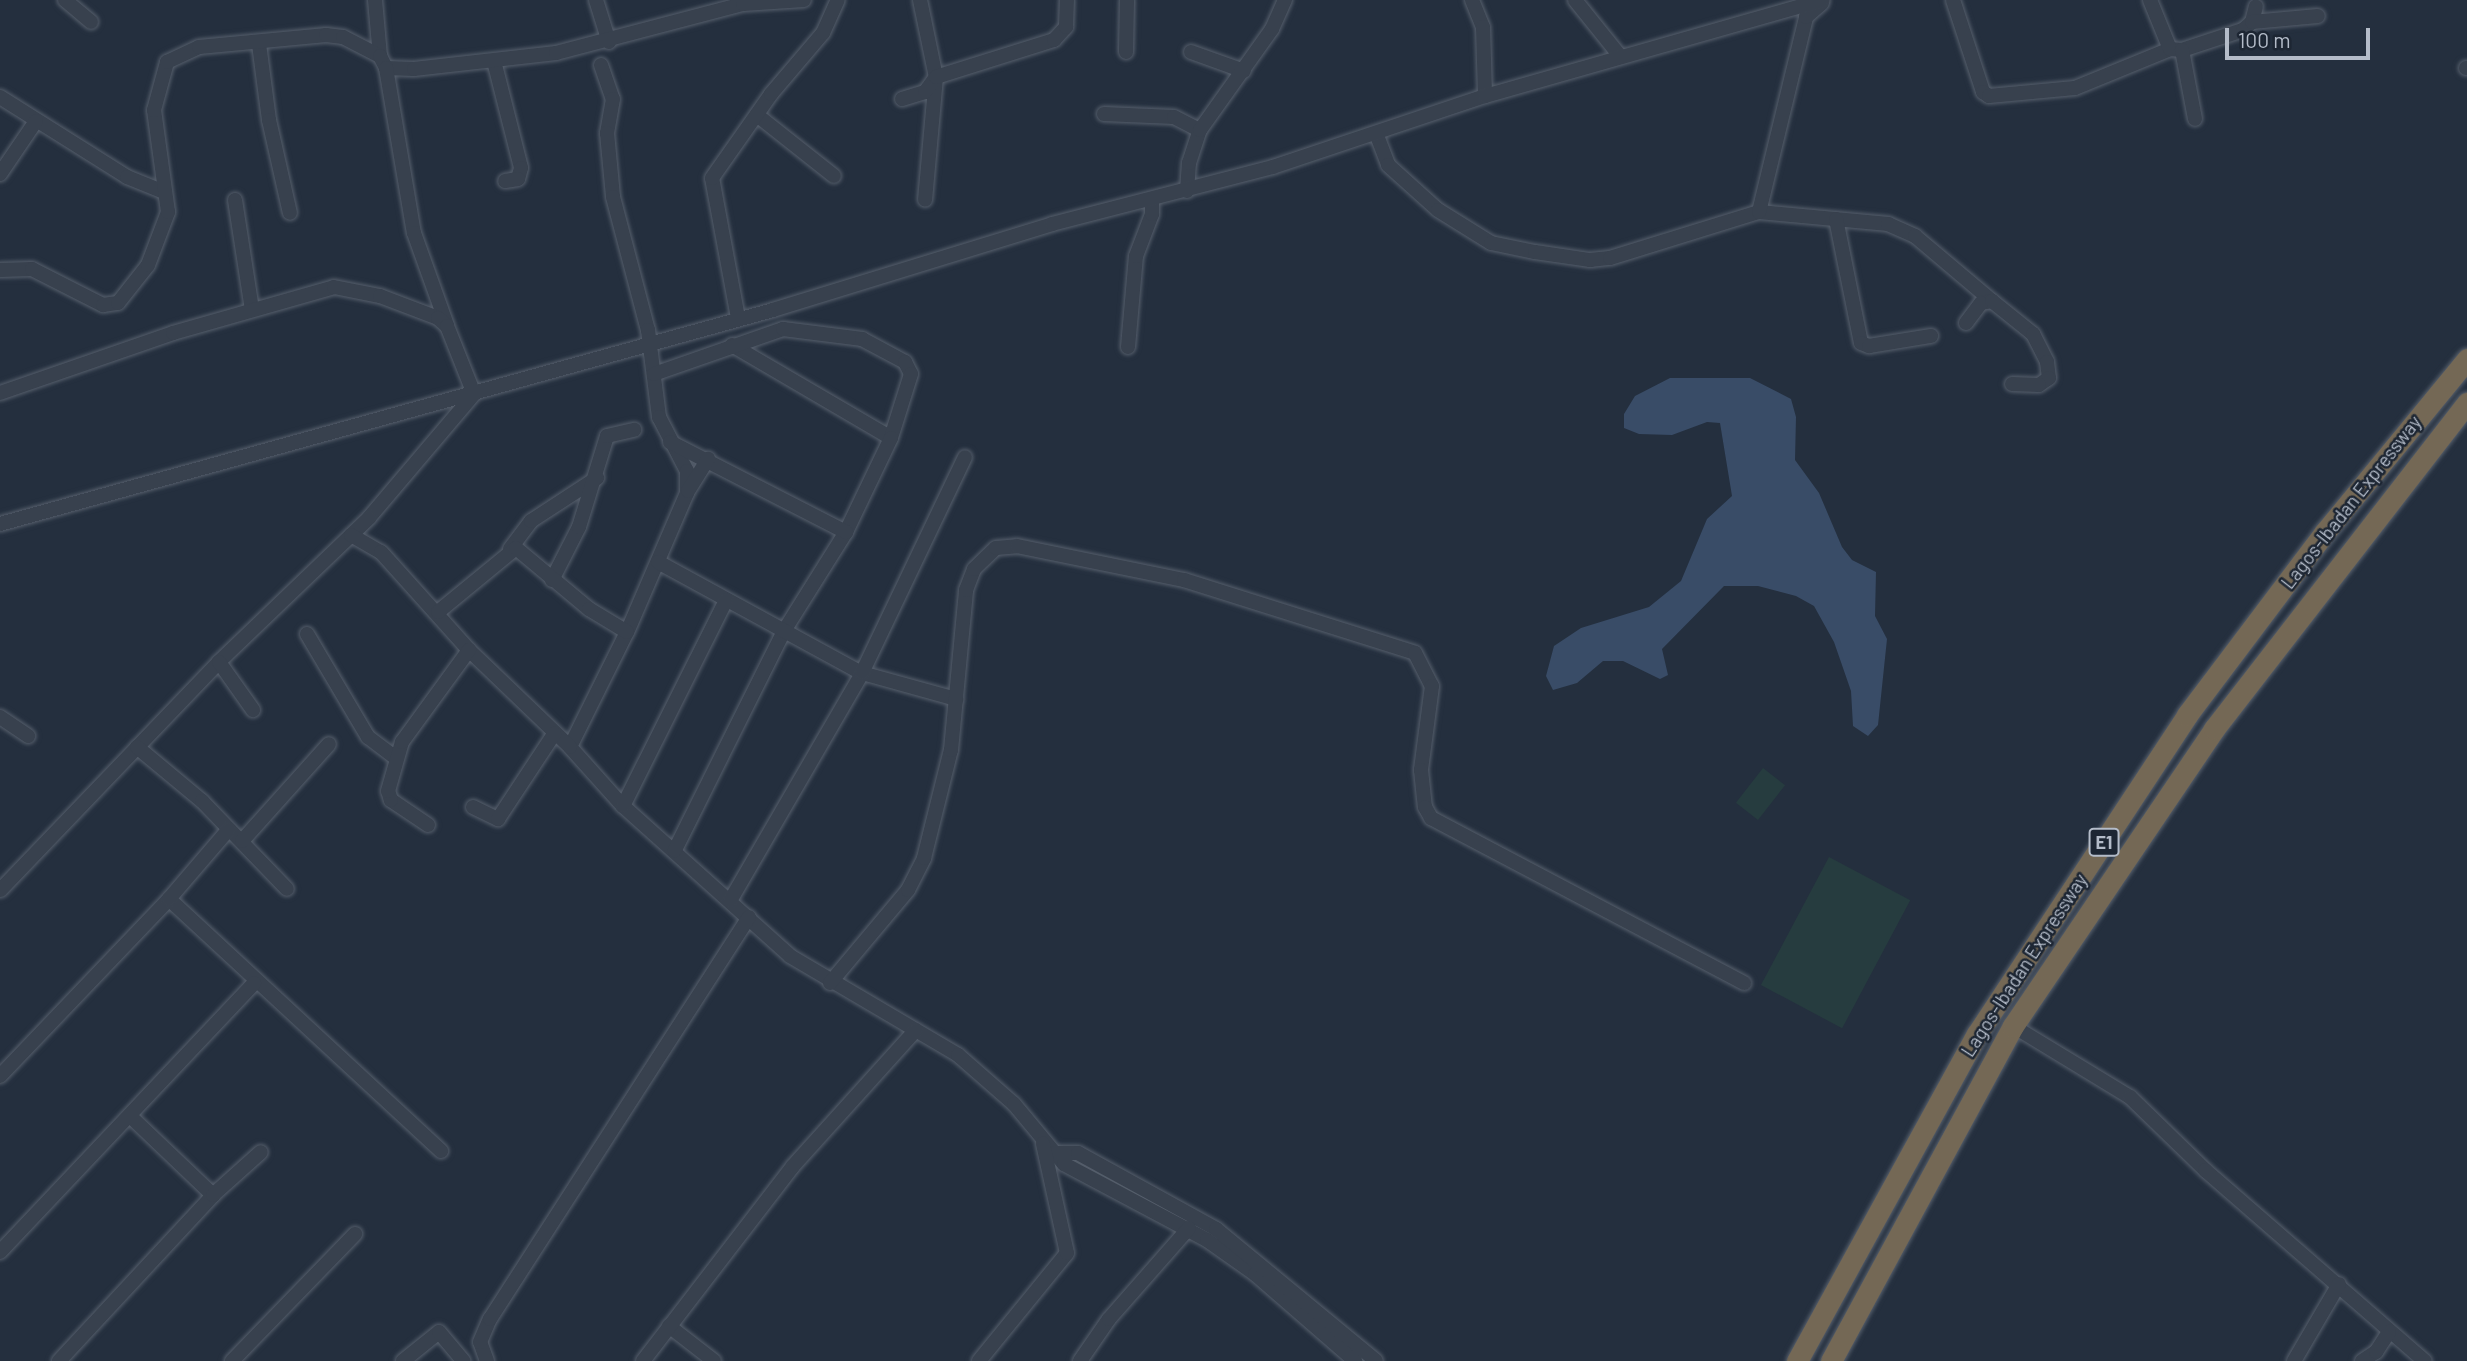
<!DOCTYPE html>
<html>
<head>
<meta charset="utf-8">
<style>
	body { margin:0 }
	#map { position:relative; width:2467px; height:1361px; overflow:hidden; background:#242f3e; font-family:Barlow,sans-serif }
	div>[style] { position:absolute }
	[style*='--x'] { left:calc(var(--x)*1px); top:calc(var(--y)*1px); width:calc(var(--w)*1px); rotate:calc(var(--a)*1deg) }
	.green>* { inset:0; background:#263c3f; transform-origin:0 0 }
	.water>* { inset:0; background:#394c67 }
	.roads { filter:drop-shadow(0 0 2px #565f6c) drop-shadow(0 0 2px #565f6c) }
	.minor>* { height:14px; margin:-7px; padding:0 7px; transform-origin:7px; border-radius:7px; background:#38414e }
	.highway>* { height:21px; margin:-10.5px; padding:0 10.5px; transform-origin:10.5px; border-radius:10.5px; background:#746855 }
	span { translate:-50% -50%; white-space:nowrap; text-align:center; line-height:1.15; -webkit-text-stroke:5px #1d2633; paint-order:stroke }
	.shield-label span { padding:2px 5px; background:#1d2633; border:2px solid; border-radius:5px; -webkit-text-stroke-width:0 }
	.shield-label { font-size:18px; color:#b4bcc9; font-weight:700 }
	.street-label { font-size:19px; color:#b4bcc9 }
	.scale { position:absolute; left:2225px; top:28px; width:145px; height:32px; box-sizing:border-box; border:4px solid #b4bcc9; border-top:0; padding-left:9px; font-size:21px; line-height:24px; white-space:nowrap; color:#b4bcc9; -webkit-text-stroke:5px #1d2633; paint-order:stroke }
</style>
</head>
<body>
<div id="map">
	<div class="green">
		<i style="left:1763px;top:768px;width:28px;height:44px;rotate:38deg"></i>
		<i style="left:1829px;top:857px;width:92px;height:145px;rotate:28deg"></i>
	</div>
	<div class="water">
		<i style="clip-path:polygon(1670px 378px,1750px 378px,1791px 399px,1796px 417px,1795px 460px,1819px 493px,1842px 547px,1852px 560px,1876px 572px,1875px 616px,1887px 639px,1878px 725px,1868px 736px,1853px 726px,1851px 691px,1834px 642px,1814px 606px,1796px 596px,1758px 586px,1724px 586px,1662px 649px,1668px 675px,1660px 679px,1623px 661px,1603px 661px,1577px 683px,1553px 690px,1546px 676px,1554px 646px,1581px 628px,1649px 607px,1681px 581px,1707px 519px,1732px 496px,1720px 423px,1707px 422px,1672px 435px,1639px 434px,1624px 428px,1624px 414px,1635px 396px)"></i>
	</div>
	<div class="roads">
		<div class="minor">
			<i style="--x:65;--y:0;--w:34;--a:40"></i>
			<i style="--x:375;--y:0;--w:56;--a:84.9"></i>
			<i style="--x:596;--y:0;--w:44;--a:72.8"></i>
			<i style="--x:920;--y:0;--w:79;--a:78.3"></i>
			<i style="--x:936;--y:77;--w:123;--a:95.1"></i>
			<i style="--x:1472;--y:0;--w:29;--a:68"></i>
			<i style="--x:1483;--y:27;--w:69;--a:88.3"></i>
			<i style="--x:1575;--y:0;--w:72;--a:51.2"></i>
			<i style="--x:1953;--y:0;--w:97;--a:71.9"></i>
			<i style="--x:1983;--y:92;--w:7;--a:34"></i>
			<i style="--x:1989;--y:96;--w:86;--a:-5.3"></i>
			<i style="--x:2075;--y:88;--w:103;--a:-22.3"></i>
			<i style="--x:2170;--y:49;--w:12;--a:5"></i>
			<i style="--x:2182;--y:50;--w:64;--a:-18.2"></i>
			<i style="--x:2243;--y:30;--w:12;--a:-42"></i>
			<i style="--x:2252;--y:22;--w:16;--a:-76"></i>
			<i style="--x:2150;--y:0;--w:53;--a:67.8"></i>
			<i style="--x:2252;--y:22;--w:66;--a:-5.2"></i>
			<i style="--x:259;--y:44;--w:77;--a:82.5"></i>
			<i style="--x:269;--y:120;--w:95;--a:77.3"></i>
			<i style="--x:2182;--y:50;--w:70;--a:79.3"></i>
			<i style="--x:1126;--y:52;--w:52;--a:-88.9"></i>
			<i style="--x:1191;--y:52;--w:56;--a:19.7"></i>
			<i style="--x:494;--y:61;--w:110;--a:75.8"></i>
			<i style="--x:521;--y:168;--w:11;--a:105"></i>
			<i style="--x:518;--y:179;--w:13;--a:171"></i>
			<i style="--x:601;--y:65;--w:36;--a:71"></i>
			<i style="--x:613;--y:99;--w:35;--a:100"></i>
			<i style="--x:607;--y:133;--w:64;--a:84.6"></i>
			<i style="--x:613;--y:197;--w:138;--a:75.3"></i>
			<i style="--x:648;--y:330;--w:88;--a:82.8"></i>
			<i style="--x:659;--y:417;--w:61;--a:62.6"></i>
			<i style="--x:687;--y:471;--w:22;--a:90"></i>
			<i style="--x:687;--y:493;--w:151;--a:113.3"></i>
			<i style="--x:627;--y:632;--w:128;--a:116.4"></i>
			<i style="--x:570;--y:747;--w:79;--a:48.1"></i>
			<i style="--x:623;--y:806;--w:224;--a:41.9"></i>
			<i style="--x:790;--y:956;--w:195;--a:30.5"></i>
			<i style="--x:958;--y:1055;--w:74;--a:41.2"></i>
			<i style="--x:1014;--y:1104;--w:78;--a:50.2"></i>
			<i style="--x:1064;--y:1164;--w:162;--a:28"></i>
			<i style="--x:1207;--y:1240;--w:59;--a:35.3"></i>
			<i style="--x:1255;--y:1274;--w:133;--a:41"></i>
			<i style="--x:386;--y:68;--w:28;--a:2"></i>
			<i style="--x:414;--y:69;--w:143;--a:-6.4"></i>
			<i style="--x:556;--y:53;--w:193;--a:-14.7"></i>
			<i style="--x:743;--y:4;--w:61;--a:-3.8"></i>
			<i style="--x:2466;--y:68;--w:1;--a:0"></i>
			<i style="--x:0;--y:97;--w:150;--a:32.2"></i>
			<i style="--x:127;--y:177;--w:40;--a:22"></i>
			<i style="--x:902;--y:99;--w:24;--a:-17"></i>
			<i style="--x:925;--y:92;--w:19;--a:-54"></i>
			<i style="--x:936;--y:77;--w:124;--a:-17.4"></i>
			<i style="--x:1054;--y:40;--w:18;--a:-47"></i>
			<i style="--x:1066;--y:27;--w:27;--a:-88"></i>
			<i style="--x:1104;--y:114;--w:70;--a:2.5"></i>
			<i style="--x:1174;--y:117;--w:29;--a:27"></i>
			<i style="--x:757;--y:115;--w:98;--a:38.4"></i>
			<i style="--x:1376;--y:133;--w:34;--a:69"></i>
			<i style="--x:1388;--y:165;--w:67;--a:42"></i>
			<i style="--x:1438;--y:210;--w:62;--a:31.9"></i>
			<i style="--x:1491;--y:243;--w:45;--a:11.6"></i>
			<i style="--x:1535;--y:252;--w:56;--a:8.3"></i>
			<i style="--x:1590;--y:260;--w:20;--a:-6"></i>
			<i style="--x:1610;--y:258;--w:156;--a:-17.2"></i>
			<i style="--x:1759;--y:212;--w:130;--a:5.3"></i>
			<i style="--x:1888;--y:224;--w:30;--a:24"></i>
			<i style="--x:1915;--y:236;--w:101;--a:40.2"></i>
			<i style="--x:1992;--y:301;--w:11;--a:170"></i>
			<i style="--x:1981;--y:303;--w:25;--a:127"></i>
			<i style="--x:0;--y:174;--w:64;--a:-55.8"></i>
			<i style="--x:1187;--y:191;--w:28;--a:-86"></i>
			<i style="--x:1189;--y:163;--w:35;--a:-72"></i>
			<i style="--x:1200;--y:130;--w:124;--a:-54.5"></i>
			<i style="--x:1272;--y:29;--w:32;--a:-66"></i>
			<i style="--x:235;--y:200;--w:111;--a:81.2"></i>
			<i style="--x:1759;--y:212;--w:201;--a:-76.4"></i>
			<i style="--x:1806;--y:17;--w:21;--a:-41"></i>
			<i style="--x:1836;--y:219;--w:126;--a:78.6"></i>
			<i style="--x:1861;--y:343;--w:9;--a:21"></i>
			<i style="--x:1869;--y:346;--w:63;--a:-9.2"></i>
			<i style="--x:0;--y:270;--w:32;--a:-2"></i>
			<i style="--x:32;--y:269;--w:80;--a:26.9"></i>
			<i style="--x:103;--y:305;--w:15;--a:-8"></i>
			<i style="--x:118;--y:303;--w:48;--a:-51.7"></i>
			<i style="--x:148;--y:265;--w:57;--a:-69.3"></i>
			<i style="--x:168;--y:212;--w:103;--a:-97.8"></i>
			<i style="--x:154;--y:110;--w:50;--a:-74.8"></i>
			<i style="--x:167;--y:62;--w:35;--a:-25"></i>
			<i style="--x:199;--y:47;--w:128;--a:-5.4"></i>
			<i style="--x:326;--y:35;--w:17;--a:7"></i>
			<i style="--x:343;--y:37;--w:42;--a:27.2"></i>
			<i style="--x:380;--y:56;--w:13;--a:63"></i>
			<i style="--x:386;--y:68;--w:167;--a:80.4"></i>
			<i style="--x:414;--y:233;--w:98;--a:70.3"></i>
			<i style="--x:1992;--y:301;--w:53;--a:38.8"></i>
			<i style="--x:2033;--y:334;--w:31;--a:63"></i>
			<i style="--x:2047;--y:362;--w:16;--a:83"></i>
			<i style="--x:2049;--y:378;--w:12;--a:145"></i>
			<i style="--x:2039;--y:385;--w:27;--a:-178"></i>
			<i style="--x:738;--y:318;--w:142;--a:-100.5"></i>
			<i style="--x:712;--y:178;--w:103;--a:-54.9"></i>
			<i style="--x:771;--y:94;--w:80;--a:-49.6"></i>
			<i style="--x:823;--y:33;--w:36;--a:-66"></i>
			<i style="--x:732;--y:345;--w:184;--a:30.3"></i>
			<i style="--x:1128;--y:347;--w:91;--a:-85"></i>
			<i style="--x:1136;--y:256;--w:45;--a:-69.1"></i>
			<i style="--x:1152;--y:214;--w:15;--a:-90"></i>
			<i style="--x:654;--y:374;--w:137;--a:-19.2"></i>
			<i style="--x:783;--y:329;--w:80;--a:7.2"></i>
			<i style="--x:862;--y:339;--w:49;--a:28.1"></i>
			<i style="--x:905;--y:362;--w:13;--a:63"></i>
			<i style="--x:911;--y:374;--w:67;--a:107.4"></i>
			<i style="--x:891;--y:438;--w:104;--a:115.6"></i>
			<i style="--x:846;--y:532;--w:117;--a:122.1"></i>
			<i style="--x:784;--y:631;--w:245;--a:116.5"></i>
			<i style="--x:0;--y:393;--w:183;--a:-19.1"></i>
			<i style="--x:173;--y:333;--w:167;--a:-15.9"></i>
			<i style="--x:334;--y:287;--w:47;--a:11.1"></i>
			<i style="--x:380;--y:296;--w:62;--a:20.8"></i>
			<i style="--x:438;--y:318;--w:12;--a:42"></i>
			<i style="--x:447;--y:326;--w:73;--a:68.3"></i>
			<i style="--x:474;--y:394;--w:162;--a:130.3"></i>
			<i style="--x:369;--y:518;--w:208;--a:136.2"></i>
			<i style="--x:219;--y:662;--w:316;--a:133.8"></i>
			<i style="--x:670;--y:442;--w:198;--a:27.1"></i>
			<i style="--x:688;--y:491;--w:38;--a:-58"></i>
			<i style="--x:0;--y:524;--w:802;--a:-15.47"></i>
			<i style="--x:773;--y:310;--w:292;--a:-17.1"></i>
			<i style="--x:1052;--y:224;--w:228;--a:-14.5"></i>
			<i style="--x:1273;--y:167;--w:224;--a:-18.5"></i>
			<i style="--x:1485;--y:96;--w:351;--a:-15.9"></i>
			<i style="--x:351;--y:535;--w:34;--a:30"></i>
			<i style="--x:381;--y:552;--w:132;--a:48.1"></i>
			<i style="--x:469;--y:650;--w:140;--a:43.8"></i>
			<i style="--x:510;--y:549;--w:35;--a:-53"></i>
			<i style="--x:531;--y:521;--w:79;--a:-33.1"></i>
			<i style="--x:658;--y:562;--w:232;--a:28.6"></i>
			<i style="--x:862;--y:673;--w:98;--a:15.5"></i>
			<i style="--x:552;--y:580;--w:59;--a:-63"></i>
			<i style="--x:579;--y:527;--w:95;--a:-72.9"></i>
			<i style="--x:607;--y:436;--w:28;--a:-13"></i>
			<i style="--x:438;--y:612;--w:101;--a:-39.4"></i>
			<i style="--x:516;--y:548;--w:95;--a:39.9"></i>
			<i style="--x:589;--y:609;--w:44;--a:31.2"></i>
			<i style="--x:307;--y:634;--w:120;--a:59.4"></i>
			<i style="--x:368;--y:737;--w:35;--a:37"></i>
			<i style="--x:219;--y:662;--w:59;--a:54.7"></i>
			<i style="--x:0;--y:717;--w:34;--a:34"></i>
			<i style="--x:137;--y:747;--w:85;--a:39.7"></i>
			<i style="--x:202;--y:801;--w:122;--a:46"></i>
			<i style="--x:623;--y:806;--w:230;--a:-63.4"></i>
			<i style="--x:473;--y:807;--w:28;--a:26"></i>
			<i style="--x:498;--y:819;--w:102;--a:-56.6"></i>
			<i style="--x:428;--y:825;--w:45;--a:-146"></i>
			<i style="--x:391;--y:800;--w:9;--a:-108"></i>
			<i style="--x:388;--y:791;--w:51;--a:-74.1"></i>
			<i style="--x:402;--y:742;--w:114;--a:-53.9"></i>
			<i style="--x:242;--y:841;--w:130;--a:-48.1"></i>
			<i style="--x:169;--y:899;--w:371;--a:42.8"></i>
			<i style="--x:730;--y:901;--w:263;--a:-59.9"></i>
			<i style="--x:862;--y:673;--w:239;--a:-64.5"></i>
			<i style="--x:830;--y:983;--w:121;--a:-50"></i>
			<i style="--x:908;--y:890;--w:36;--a:-63"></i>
			<i style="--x:924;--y:858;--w:111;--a:-76"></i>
			<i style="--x:951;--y:750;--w:161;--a:-84.6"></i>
			<i style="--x:966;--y:590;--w:22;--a:-69"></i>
			<i style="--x:974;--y:569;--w:30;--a:-44"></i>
			<i style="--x:996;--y:548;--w:21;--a:-5"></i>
			<i style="--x:1017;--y:546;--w:170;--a:11.5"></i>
			<i style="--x:1184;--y:580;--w:242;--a:17.5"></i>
			<i style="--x:1415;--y:653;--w:37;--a:63"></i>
			<i style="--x:1432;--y:686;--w:85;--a:97.5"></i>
			<i style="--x:1421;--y:770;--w:37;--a:84"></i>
			<i style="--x:1425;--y:807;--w:13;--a:61"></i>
			<i style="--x:1431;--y:818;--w:354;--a:27.8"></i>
			<i style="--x:2013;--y:1026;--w:137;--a:31.3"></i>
			<i style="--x:2130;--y:1097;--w:105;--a:44.2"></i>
			<i style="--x:2205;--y:1170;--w:291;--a:41"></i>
			<i style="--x:0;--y:1076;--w:245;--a:-46.3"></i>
			<i style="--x:169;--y:899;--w:92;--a:-49.4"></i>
			<i style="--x:130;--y:1116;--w:115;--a:43.6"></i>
			<i style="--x:1054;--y:1153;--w:24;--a:0"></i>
			<i style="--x:1078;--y:1153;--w:158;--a:28.8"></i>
			<i style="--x:1216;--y:1229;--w:207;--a:39.5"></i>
			<i style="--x:0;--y:1252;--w:370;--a:-46.6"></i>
			<i style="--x:669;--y:1326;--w:57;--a:37.9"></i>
			<i style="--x:59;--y:1361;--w:226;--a:-47.1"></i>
			<i style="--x:213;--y:1195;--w:64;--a:-41.9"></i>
			<i style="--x:232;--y:1361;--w:177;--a:-45.9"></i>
			<i style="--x:403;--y:1361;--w:46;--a:-38.9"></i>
			<i style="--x:439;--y:1332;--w:38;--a:50"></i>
			<i style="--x:487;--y:1361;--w:20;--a:-110"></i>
			<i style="--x:480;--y:1342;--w:25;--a:-67"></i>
			<i style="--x:490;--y:1319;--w:478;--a:-57.2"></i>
			<i style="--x:643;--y:1361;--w:246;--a:-52.4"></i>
			<i style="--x:793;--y:1166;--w:183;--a:-47.9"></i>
			<i style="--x:979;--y:1361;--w:139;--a:-50.8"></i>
			<i style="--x:1067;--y:1253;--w:112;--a:-102.4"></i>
			<i style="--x:1080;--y:1361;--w:51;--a:-55.4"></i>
			<i style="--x:1109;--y:1319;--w:121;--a:-48.7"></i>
			<i style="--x:2294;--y:1361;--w:89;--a:-59.7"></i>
			<i style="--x:2362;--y:1361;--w:17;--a:-33"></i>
			<i style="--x:2376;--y:1352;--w:24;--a:-57"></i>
		</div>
		<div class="highway">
			<i style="--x:1797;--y:1361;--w:373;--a:-61.2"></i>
			<i style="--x:1977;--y:1034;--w:382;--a:-56.6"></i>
			<i style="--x:2187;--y:715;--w:229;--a:-53"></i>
			<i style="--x:2325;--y:532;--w:224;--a:-50.6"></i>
			<i style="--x:1831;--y:1361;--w:381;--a:-61.5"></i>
			<i style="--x:2013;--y:1026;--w:359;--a:-55.9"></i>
			<i style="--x:2214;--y:729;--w:413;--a:-52.2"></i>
		</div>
	</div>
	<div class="shield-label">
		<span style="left:2104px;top:842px">E1</span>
	</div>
	<div class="street-label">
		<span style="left:2351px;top:502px;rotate:-52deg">Lagos-Ibadan Expressway</span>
		<span style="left:2024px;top:965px;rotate:-57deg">Lagos-Ibadan Expressway</span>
	</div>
	<div class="scale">100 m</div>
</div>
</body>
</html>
